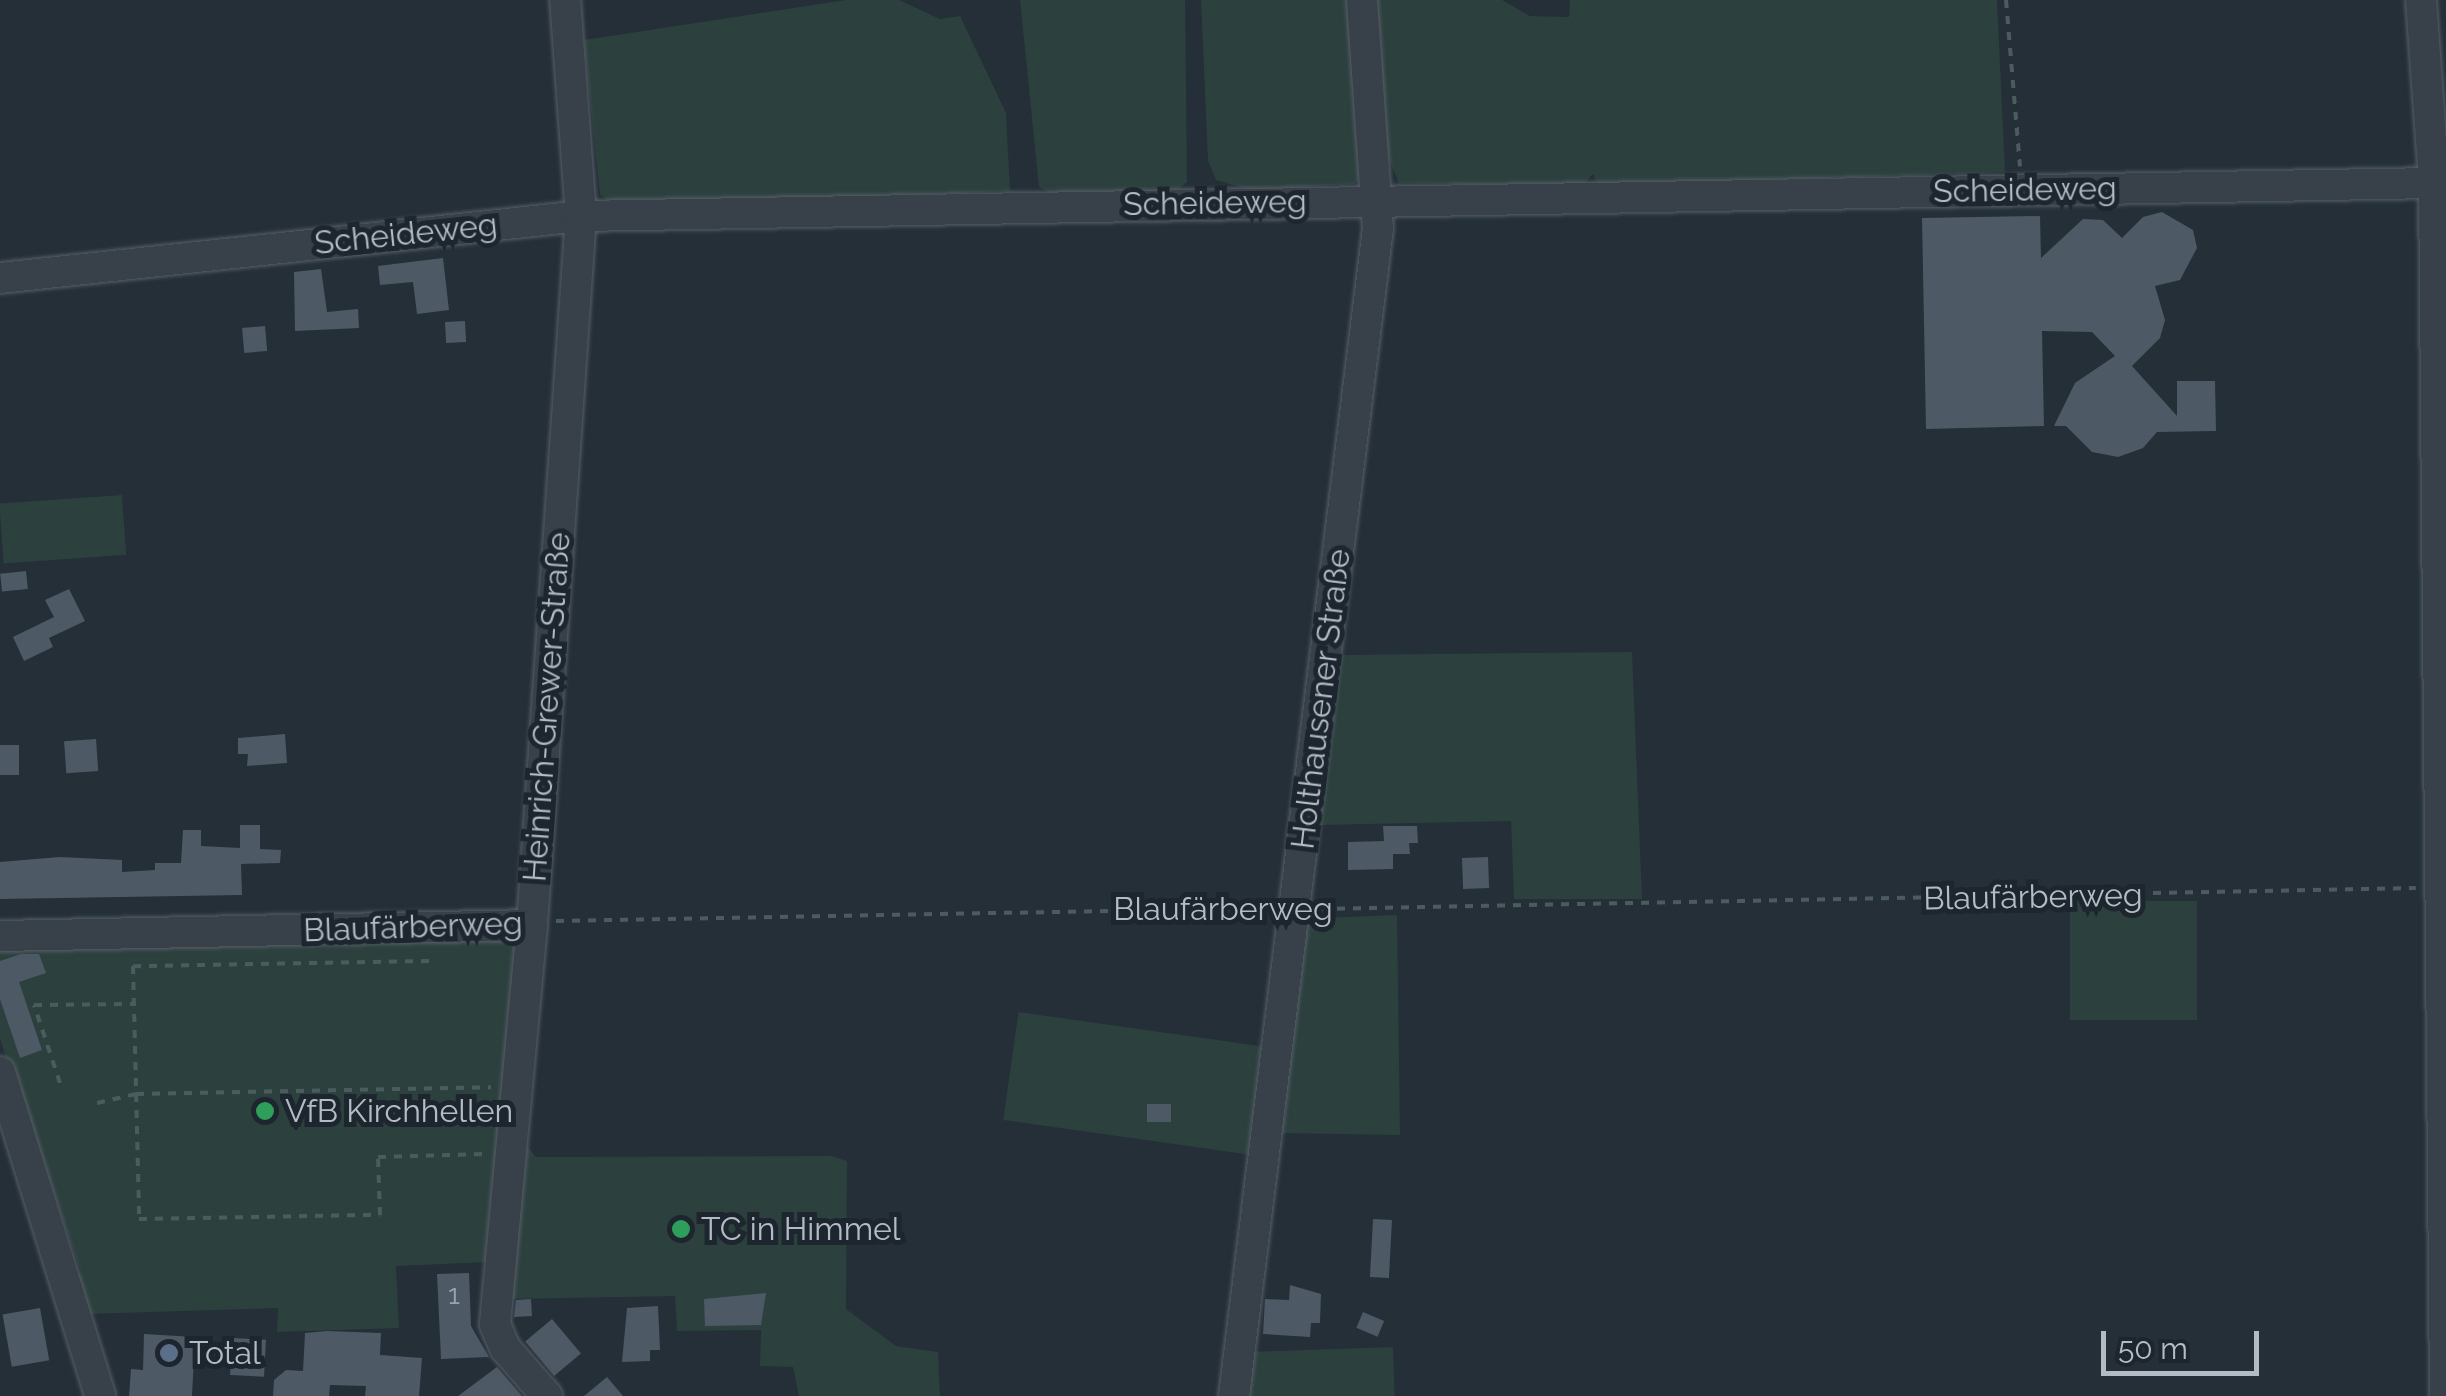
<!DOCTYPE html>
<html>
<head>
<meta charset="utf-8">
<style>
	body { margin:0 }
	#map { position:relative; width:2446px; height:1396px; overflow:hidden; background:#242f38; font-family:Raleway,sans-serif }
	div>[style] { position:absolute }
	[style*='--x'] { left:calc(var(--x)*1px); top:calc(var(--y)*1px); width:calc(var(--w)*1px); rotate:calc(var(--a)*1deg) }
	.green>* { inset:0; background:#2c403e; transform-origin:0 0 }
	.building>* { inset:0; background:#4d5964; transform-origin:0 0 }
	.path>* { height:4px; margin-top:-2px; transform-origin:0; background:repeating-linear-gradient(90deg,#4b5c5e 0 8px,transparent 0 16px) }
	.roads { filter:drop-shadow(0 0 2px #565e67) drop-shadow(0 0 2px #565e67) }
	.minor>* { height:30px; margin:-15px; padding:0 15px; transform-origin:15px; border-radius:15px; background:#384049 }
	.dots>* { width:28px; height:28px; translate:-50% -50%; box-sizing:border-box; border:5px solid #1d252e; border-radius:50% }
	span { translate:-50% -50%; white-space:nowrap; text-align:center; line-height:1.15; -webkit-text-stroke:10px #1d252e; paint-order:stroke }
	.number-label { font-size:28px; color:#9aa2ad }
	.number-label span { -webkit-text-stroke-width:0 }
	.street-label { font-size:32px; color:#b3bbc5 }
	.poi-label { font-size:32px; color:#b3bbc5 }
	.left { translate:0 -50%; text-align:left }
	.scale { position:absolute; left:2101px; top:1331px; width:158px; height:45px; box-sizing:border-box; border:5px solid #b3bbc5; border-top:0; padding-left:12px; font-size:30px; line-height:35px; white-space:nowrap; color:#b3bbc5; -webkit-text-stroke:8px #1d252e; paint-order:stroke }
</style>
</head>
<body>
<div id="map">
	<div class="green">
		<i style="clip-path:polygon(846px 0,899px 0,940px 19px,960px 16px,1006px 113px,1010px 191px,613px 206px,600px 194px,584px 40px)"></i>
		<i style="clip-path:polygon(1020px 0,1185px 0,1187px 182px,1176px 191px,1050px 193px,1039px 187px)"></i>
		<i style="clip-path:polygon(1201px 0,1354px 0,1365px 177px,1354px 184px,1251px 190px,1216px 180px,1208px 161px)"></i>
		<i style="clip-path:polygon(1377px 0,1502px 0,1530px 16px,1569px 17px,1570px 0,1997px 0,2005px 172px,1598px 185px,1593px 174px,1582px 186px,1399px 183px,1388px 156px)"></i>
		<i style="left:122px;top:495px;width:60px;height:123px;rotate:86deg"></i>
		<i style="clip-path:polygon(1632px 652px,1642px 899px,1514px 899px,1511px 821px,1319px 825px,1342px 655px)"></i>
		<i style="left:2197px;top:901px;width:119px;height:127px;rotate:90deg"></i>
		<i style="clip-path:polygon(1397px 915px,1400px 1135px,1278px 1133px,1306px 926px,1319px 918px)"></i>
		<i style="clip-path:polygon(0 941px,523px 941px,488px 1262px,396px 1266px,399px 1328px,277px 1332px,278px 1308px,86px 1314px,75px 1279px,81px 1272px,46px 1169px,39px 1170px,0 1038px)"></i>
		<i style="left:1267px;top:1047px;width:109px;height:251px;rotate:98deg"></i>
		<i style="clip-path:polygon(525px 1143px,536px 1157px,832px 1156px,847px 1161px,846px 1309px,896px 1346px,938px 1352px,940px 1396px,799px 1396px,793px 1367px,760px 1366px,761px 1330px,677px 1331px,675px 1296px,506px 1299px)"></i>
		<i style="left:1393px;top:1347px;width:49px;height:144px;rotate:88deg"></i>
	</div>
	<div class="building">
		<i style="clip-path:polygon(2162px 212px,2193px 230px,2197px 248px,2180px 280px,2155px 286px,2165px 320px,2160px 338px,2132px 366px,2177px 416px,2177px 381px,2215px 381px,2216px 431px,2157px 432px,2143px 448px,2118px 457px,2092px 452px,2066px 426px,2054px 426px,2075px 383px,2115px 356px,2092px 332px,2042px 331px,2044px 426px,1926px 429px,1922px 218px,2040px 216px,2041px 258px,2083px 219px,2103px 220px,2122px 238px,2143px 217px)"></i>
		<i style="clip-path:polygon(443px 258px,449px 310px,417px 314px,413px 282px,380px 285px,378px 266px)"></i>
		<i style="clip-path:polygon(321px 269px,327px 312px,358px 309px,359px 328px,295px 331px,294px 272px)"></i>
		<i style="left:465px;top:321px;width:21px;height:20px;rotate:87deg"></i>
		<i style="left:265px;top:326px;width:25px;height:23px;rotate:85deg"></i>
		<i style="left:26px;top:571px;width:18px;height:26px;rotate:84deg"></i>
		<i style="clip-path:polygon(69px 589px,85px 621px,49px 638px,53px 647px,24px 661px,13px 637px,54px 617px,45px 600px)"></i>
		<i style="clip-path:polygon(285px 734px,287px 763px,247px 766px,248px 754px,238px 754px,238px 738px)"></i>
		<i style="left:96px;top:739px;width:32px;height:32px;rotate:86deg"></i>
		<i style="left:0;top:745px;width:19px;height:30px"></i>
		<i style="clip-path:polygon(240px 825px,260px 825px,260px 849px,281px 850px,280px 863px,241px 864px,242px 895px,0 899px,0 862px,60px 857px,122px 860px,122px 872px,155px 870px,155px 863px,181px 863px,183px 830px,201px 830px,201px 846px,240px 848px)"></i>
		<i style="clip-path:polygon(1383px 826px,1417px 826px,1418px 843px,1409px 843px,1410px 854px,1393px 854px,1393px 869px,1348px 870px,1348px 842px,1384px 841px)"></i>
		<i style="left:1488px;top:857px;width:31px;height:26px;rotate:88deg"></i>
		<i style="clip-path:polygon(21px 954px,39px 954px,46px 973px,19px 982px,42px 1050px,20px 1058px,0 999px,0 961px)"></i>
		<i style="left:1147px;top:1104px;width:24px;height:18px"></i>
		<i style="left:1373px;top:1219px;width:19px;height:58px;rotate:3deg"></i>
		<i style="clip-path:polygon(469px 1273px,471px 1326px,489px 1357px,441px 1359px,437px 1274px)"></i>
		<i style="clip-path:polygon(1290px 1285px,1321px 1294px,1320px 1323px,1311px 1323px,1310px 1337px,1263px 1334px,1265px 1299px,1289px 1300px)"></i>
		<i style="clip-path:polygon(766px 1293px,761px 1325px,705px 1326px,704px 1299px)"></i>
		<i style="clip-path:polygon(531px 1299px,532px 1316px,514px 1317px,516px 1300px)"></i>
		<i style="clip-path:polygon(658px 1306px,660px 1350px,650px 1350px,650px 1361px,622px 1362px,627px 1308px)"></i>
		<i style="left:40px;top:1308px;width:53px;height:38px;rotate:80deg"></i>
		<i style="left:1363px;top:1312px;width:23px;height:17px;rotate:23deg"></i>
		<i style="left:552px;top:1319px;width:45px;height:35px;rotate:50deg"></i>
		<i style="clip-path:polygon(327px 1331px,381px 1333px,380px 1355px,422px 1358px,419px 1396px,365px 1396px,366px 1386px,330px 1385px,329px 1396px,273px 1396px,274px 1380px,286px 1370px,303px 1371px,305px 1333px)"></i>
		<i style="clip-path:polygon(144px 1334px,195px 1337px,192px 1396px,129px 1396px,131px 1369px,143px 1370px)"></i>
		<i style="left:232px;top:1338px;width:34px;height:37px;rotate:3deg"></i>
		<i style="clip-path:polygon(497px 1367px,522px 1396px,458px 1396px)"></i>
		<i style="clip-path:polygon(607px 1377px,623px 1396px,584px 1396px)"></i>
	</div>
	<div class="path">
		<i style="--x:2006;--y:0;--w:167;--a:85.2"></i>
		<i style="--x:1321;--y:909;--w:1095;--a:-1.1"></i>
		<i style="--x:556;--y:921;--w:716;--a:-1.04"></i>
		<i style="--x:429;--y:961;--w:296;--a:179"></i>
		<i style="--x:133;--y:966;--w:253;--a:88.6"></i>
		<i style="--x:139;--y:1219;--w:241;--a:-1"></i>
		<i style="--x:380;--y:1215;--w:58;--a:-92"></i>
		<i style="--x:378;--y:1157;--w:107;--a:-1.6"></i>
		<i style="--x:60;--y:1083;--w:82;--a:-108.4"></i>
		<i style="--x:34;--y:1005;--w:100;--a:-0.6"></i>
		<i style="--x:97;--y:1103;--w:40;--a:-13"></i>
		<i style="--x:136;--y:1094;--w:355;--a:-1.1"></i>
	</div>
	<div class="roads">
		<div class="minor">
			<i style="--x:2421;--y:0;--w:183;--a:85.9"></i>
			<i style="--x:2434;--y:183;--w:1213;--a:89.48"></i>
			<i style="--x:0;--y:278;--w:584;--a:-6.09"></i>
			<i style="--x:581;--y:216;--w:1853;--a:-1.02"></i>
			<i style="--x:0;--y:936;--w:532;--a:-1.18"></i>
			<i style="--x:0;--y:1072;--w:339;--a:72.8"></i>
			<i style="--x:547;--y:1396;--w:64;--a:-131.2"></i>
			<i style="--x:505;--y:1348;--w:26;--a:-113"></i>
			<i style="--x:495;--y:1324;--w:401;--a:-84.7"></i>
			<i style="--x:532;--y:925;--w:711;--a:-86.05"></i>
			<i style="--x:581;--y:216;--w:217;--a:-94.2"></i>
			<i style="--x:1234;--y:1396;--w:1176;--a:-82.97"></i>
			<i style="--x:1378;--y:229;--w:230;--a:-94"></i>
		</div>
	</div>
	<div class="dots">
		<i style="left:265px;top:1111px;background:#2e9e5b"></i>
		<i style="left:681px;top:1229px;background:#2e9e5b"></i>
		<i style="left:169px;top:1353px;background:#5c6f8a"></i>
	</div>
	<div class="number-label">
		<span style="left:454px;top:1295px">1</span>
	</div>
	<div class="street-label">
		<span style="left:2025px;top:190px;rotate:-1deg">Scheideweg</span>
		<span style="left:1215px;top:203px;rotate:-1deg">Scheideweg</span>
		<span style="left:406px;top:234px;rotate:-6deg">Scheideweg</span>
		<span style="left:1321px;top:699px;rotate:-83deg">Holthausener Straße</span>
		<span style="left:547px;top:707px;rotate:-86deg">Heinrich-Grewer-Straße</span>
		<span style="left:2033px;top:897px;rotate:-1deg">Blaufärberweg</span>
		<span style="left:1223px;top:909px">Blaufärberweg</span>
		<span style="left:413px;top:927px;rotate:-2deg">Blaufärberweg</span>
	</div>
	<div class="poi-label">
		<span class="left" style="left:285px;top:1111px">VfB Kirchhellen</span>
		<span class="left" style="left:701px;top:1229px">TC in Himmel</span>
		<span class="left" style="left:189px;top:1353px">Total</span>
	</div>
	<div class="scale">50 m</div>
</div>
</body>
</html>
